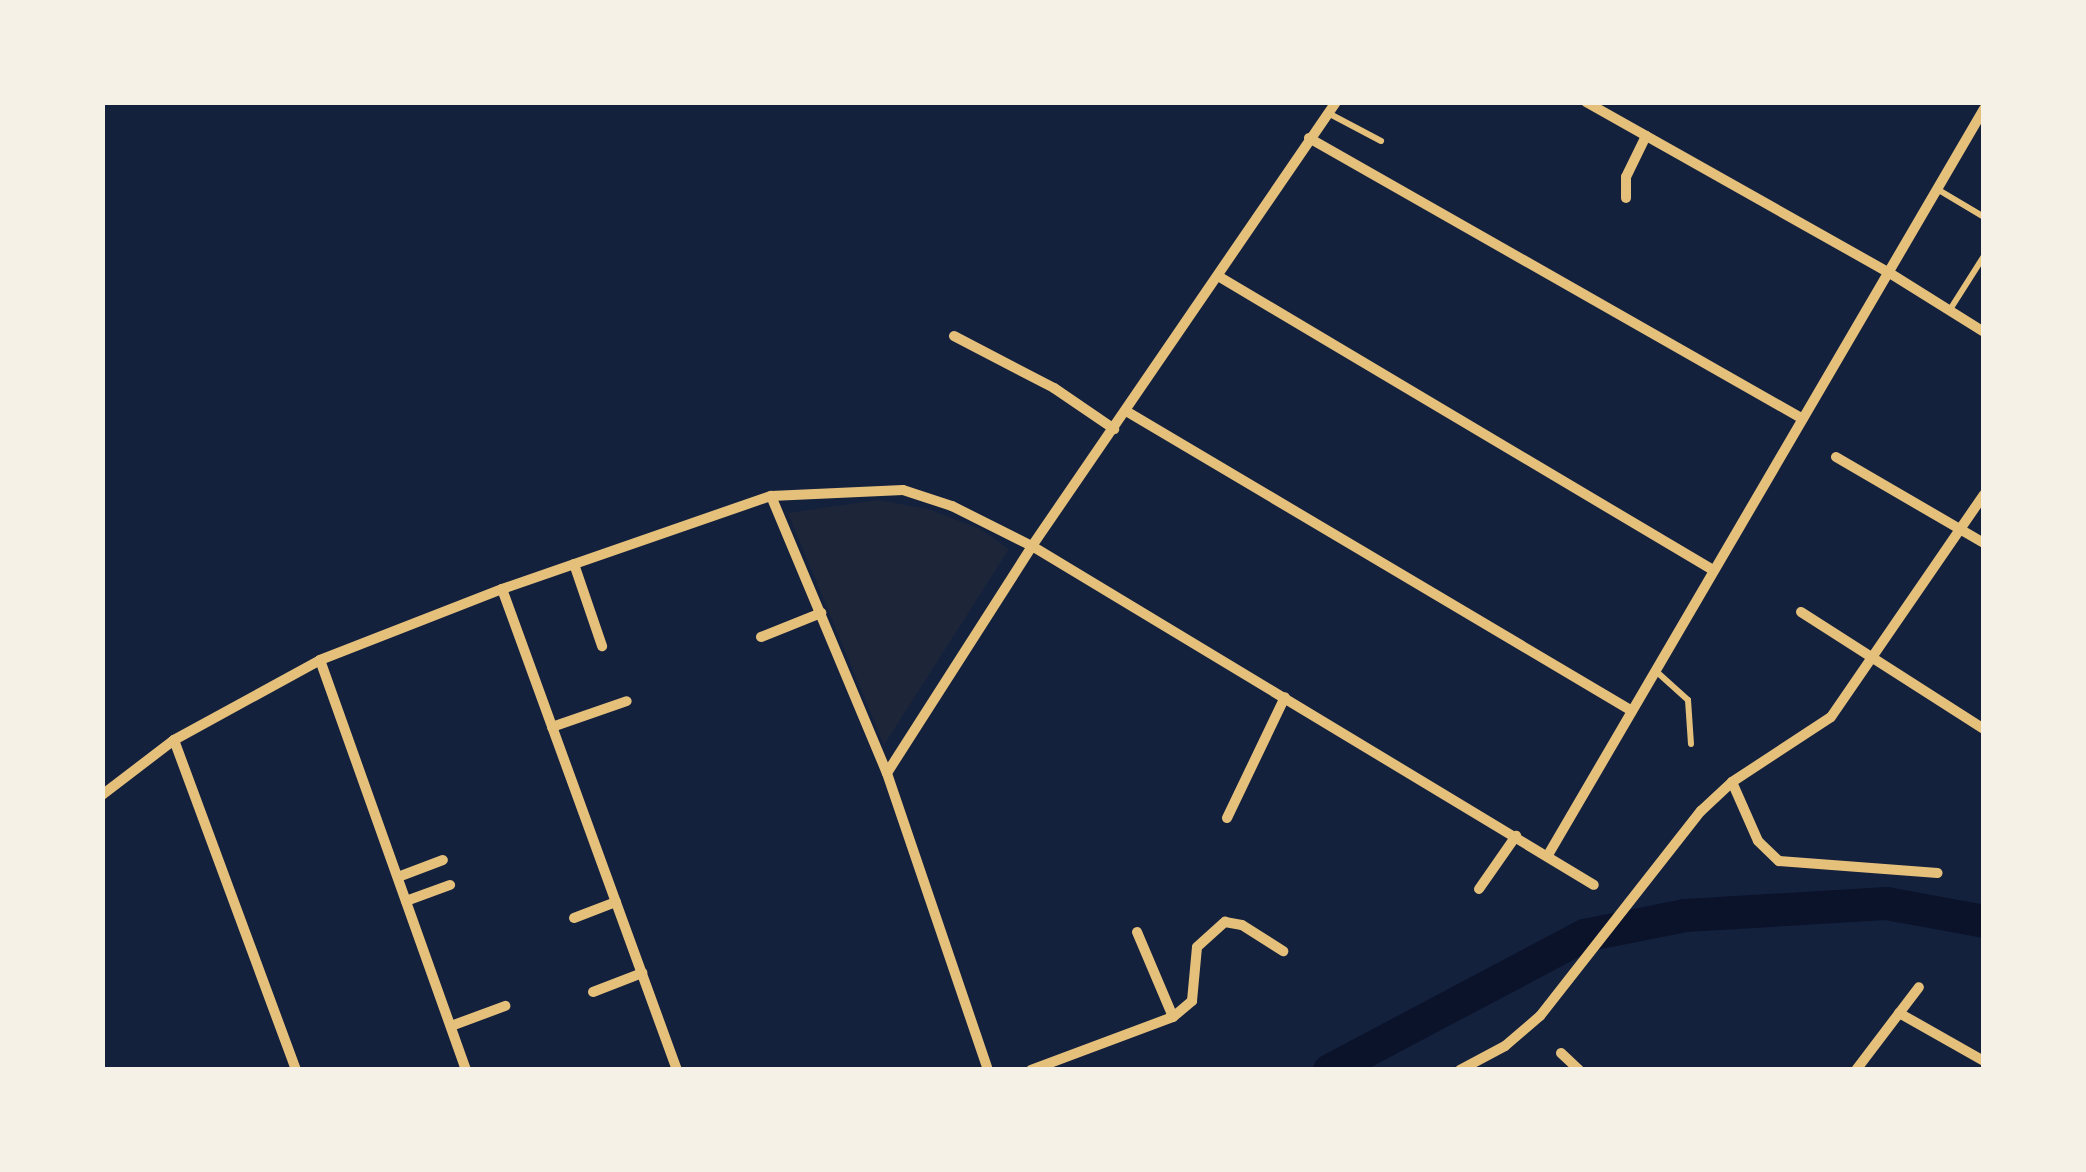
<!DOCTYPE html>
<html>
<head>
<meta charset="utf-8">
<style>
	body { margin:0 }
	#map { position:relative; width:2086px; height:1172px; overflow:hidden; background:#14213d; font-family:"Alegreya Sans",sans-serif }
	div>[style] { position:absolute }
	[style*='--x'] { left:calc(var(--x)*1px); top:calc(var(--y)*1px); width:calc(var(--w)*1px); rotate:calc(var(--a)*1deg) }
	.green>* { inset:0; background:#1d2539 }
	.river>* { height:33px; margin:-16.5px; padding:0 16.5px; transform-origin:16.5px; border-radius:16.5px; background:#0b132b }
	.service>* { height:6px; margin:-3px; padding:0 3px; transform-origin:3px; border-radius:3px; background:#e5c07b }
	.minor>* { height:10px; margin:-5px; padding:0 5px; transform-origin:5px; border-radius:5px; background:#e5c07b }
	span { translate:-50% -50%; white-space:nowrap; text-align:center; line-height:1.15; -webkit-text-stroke:10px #f6f1e7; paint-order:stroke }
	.frame { position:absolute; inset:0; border:105px solid #f6f1e7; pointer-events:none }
</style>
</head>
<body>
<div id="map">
	<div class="green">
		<i style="clip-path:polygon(878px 500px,928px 509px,980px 529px,1009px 549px,884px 745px,788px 513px)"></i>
	</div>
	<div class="river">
		<i style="--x:1329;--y:1070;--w:289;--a:-27.9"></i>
		<i style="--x:1584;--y:935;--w:103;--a:-11.2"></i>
		<i style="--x:1685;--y:915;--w:201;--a:-3.4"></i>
		<i style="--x:1886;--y:903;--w:100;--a:10.4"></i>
	</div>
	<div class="service">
		<i style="--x:1328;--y:113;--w:60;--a:27.8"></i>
		<i style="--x:1937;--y:189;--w:55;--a:30.8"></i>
		<i style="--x:1951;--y:308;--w:62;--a:-57.6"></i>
		<i style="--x:1658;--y:673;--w:40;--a:42"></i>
		<i style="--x:1688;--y:700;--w:44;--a:86.1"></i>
	</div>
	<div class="minor">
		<i style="--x:1586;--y:102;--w:347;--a:29.4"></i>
		<i style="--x:1888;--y:272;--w:113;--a:32"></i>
		<i style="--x:1309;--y:138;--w:568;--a:29.63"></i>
		<i style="--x:1626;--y:198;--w:21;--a:-90"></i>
		<i style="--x:1626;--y:177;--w:46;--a:-64"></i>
		<i style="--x:1218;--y:276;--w:576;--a:30.71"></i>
		<i style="--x:954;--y:336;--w:113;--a:27.5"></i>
		<i style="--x:1054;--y:388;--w:73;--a:34.3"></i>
		<i style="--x:1126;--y:411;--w:588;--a:30.66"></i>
		<i style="--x:1836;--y:457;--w:171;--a:30.2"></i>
		<i style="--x:771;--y:496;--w:300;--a:67.3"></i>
		<i style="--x:574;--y:564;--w:87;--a:71.1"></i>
		<i style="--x:502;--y:589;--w:512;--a:70.01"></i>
		<i style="--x:1801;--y:612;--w:217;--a:32.6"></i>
		<i style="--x:761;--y:637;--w:65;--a:-21.8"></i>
		<i style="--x:320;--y:660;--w:435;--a:70.4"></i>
		<i style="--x:552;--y:727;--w:79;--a:-19.1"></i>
		<i style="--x:174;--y:740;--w:352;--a:69.7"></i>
		<i style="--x:1732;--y:782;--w:64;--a:66.2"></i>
		<i style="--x:1758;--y:841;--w:29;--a:44"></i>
		<i style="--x:1779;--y:861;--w:159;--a:4.3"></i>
		<i style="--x:102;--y:795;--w:91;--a:-37.4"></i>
		<i style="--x:174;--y:740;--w:166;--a:-28.7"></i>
		<i style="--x:320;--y:660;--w:195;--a:-21.3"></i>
		<i style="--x:502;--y:589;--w:285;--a:-19.1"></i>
		<i style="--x:771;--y:496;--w:132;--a:-2.6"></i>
		<i style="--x:903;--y:490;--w:52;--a:18.1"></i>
		<i style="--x:952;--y:506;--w:89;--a:26.6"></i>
		<i style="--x:1032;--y:546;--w:656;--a:31.1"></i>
		<i style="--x:1227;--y:818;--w:134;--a:-64.4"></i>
		<i style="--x:1548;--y:855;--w:864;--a:-59.7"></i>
		<i style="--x:398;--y:877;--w:48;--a:-20.7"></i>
		<i style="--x:1479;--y:889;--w:65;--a:-55.1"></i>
		<i style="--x:406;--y:901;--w:47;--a:-20"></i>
		<i style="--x:574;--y:918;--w:45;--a:-20.9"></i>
		<i style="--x:1137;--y:932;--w:92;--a:67"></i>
		<i style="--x:593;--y:992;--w:53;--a:-21.2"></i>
		<i style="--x:1899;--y:1013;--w:98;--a:29.5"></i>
		<i style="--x:451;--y:1026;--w:58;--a:-20.3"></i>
		<i style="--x:1561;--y:1053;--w:25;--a:43"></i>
		<i style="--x:988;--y:1070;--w:314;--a:-108.8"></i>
		<i style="--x:887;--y:773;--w:269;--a:-57.4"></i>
		<i style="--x:1032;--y:546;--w:538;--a:-55.6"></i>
		<i style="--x:1031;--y:1070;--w:152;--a:-20.5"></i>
		<i style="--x:1173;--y:1017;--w:25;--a:-40"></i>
		<i style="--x:1192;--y:1001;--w:54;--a:-84.7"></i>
		<i style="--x:1197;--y:947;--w:38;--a:-42"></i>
		<i style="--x:1225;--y:922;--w:17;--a:10"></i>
		<i style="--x:1242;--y:925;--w:49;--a:32.4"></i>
		<i style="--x:1460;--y:1070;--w:51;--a:-28.1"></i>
		<i style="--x:1505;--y:1046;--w:46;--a:-40.6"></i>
		<i style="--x:1540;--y:1016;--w:261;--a:-51.9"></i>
		<i style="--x:1701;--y:811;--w:42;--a:-43.1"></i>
		<i style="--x:1732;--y:782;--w:118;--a:-33.3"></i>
		<i style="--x:1831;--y:717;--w:270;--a:-55.5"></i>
		<i style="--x:1856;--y:1070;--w:104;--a:-52.8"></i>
	</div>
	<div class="frame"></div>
</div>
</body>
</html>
